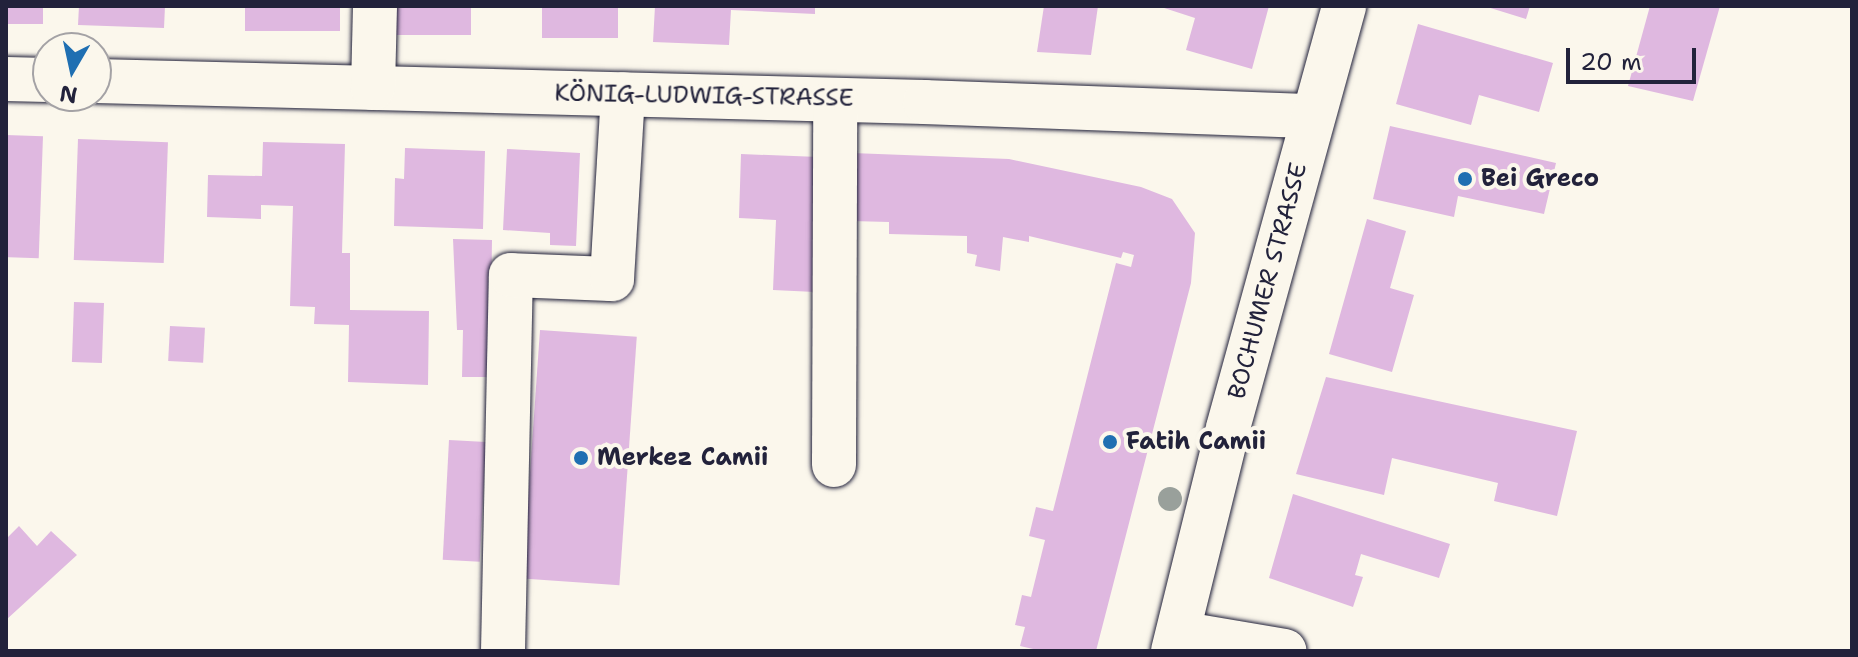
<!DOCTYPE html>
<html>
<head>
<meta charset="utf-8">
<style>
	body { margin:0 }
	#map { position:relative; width:1858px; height:657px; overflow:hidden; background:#fbf7ec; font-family:"Shantell Sans",sans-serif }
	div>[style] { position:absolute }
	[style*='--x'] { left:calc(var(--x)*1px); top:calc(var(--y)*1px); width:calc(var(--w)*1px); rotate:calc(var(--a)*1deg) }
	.building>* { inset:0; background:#dfb8e0; transform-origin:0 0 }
	.roads { filter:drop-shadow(0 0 2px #22223b) drop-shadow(0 0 2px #22223b) }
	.minor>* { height:44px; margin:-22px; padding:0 22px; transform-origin:22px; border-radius:22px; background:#fbf7ec }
	.major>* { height:44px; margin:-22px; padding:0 22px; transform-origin:22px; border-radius:22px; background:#fbf7ec }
	.trees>* { width:24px; height:24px; margin:-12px; border-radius:50%; background:#99a09b }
	.dots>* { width:22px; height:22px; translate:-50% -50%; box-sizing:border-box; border:4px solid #fbf7ec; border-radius:50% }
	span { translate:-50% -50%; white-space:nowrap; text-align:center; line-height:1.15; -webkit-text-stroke:8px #fbf7ec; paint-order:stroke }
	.street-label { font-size:24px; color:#22223b }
	.poi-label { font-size:24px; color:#22223b; font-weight:700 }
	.left { translate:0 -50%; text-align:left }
	.frame { position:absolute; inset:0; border:8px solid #22223b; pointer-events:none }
	.north { position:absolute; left:32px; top:32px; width:80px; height:80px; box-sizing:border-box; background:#fbf7ec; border:2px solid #a4a2a5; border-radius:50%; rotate:189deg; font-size:22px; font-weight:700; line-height:32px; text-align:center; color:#22223b }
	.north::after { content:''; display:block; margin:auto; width:28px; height:36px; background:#1f6fb2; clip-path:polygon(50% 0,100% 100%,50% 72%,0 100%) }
	.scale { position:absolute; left:1566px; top:48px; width:130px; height:36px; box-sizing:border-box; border:4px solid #22223b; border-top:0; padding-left:10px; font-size:24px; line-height:28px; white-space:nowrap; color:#22223b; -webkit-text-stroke:6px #fbf7ec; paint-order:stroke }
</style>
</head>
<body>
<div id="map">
	<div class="building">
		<i style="left:6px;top:6px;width:37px;height:18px"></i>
		<i style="clip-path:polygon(79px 6px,165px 6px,164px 28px,78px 25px)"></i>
		<i style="left:245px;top:6px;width:95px;height:25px"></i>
		<i style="left:386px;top:6px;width:85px;height:29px"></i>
		<i style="left:542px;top:6px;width:76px;height:32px"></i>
		<i style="clip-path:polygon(655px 6px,815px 6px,815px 14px,731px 10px,729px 45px,653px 42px)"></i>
		<i style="clip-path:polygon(1044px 6px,1098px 6px,1091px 55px,1037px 52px)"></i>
		<i style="clip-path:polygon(1158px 6px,1269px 6px,1252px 69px,1186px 50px,1195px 18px)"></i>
		<i style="clip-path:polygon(1484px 6px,1530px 6px,1526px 19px)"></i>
		<i style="clip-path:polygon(1650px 6px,1720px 6px,1693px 101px,1628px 86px)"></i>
		<i style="clip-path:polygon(1418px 24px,1553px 63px,1539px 112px,1479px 95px,1471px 125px,1396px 104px)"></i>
		<i style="clip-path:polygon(1390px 126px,1556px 163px,1544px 214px,1458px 196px,1454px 217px,1373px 199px)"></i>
		<i style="left:6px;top:135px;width:37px;height:122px;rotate:2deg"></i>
		<i style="left:78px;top:139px;width:90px;height:121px;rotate:2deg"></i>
		<i style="clip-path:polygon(263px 142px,345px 144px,342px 253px,350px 253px,350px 310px,429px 311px,428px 385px,348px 382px,349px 325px,314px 324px,315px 307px,290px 306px,293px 206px,261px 205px,261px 219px,207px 217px,208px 175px,262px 176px)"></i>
		<i style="clip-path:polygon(405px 148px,485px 151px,483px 229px,394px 226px,395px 178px,404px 179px)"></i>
		<i style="clip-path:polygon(507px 149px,580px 153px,576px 246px,550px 245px,550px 233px,503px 230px)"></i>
		<i style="clip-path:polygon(852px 153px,1009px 159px,1141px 187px,1172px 199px,1195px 233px,1191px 283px,1096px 651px,1042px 651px,1020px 646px,1025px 627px,1015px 625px,1022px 595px,1031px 597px,1045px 540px,1029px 536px,1036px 507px,1053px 511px,1116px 263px,1131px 267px,1134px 255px,1123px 252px,1121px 258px,1029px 236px,1029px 242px,1003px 237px,1000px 271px,975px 266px,977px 255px,967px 253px,967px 236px,889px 234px,889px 222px,851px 221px)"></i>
		<i style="clip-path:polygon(741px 154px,819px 157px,815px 292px,773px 290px,776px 220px,739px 218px)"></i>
		<i style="clip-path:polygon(1367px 219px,1406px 231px,1390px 288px,1414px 295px,1392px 372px,1329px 354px)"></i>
		<i style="clip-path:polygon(453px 239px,492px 240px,490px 377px,462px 377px,463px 330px,457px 330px)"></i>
		<i style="left:74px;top:302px;width:30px;height:60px;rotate:2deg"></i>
		<i style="left:170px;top:326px;width:35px;height:35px;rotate:3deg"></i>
		<i style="left:540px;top:330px;width:97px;height:249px;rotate:4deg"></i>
		<i style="clip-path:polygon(1326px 377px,1577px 431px,1557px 516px,1494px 501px,1498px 483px,1392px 458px,1384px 495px,1296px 474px)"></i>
		<i style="left:449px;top:440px;width:37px;height:120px;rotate:3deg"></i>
		<i style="clip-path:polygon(1293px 494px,1450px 544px,1439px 578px,1361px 554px,1355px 575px,1363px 577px,1353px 607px,1269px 578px)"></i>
		<i style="clip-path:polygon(19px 526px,37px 546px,51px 531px,77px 555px,6px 620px,6px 539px)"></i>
	</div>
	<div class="roads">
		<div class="minor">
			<i style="--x:6;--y:79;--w:42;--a:1.4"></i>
			<i style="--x:96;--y:81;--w:829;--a:1.45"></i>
			<i style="--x:925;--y:102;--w:387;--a:2.1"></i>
			<i style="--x:373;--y:88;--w:82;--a:-88.6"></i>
			<i style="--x:834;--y:465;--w:365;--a:-89.8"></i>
			<i style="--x:1178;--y:633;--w:108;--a:9.6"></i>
			<i style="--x:503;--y:651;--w:376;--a:-88.8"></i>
			<i style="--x:511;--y:275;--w:101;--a:2.3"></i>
			<i style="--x:612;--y:279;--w:185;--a:-86.6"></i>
		</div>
		<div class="major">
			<i style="--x:1173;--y:651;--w:230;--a:-76.1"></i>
			<i style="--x:1228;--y:428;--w:438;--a:-74.6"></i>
		</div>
	</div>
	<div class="trees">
		<i style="left:1170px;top:499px"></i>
	</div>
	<div class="dots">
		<i style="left:1465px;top:179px;background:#1f6fb2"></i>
		<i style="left:1110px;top:442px;background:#1f6fb2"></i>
		<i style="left:581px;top:458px;background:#1f6fb2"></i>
	</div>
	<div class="street-label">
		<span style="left:704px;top:96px;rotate:1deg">KÖNIG-LUDWIG-STRASSE</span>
		<span style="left:1268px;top:281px;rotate:-75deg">BOCHUMER STRASSE</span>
	</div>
	<div class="poi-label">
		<span class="left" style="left:1481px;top:179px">Bei Greco</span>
		<span class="left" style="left:1126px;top:442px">Fatih Camii</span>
		<span class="left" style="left:597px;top:458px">Merkez Camii</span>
	</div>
	<div class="frame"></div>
	<div class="north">N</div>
	<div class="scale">20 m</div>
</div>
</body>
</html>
